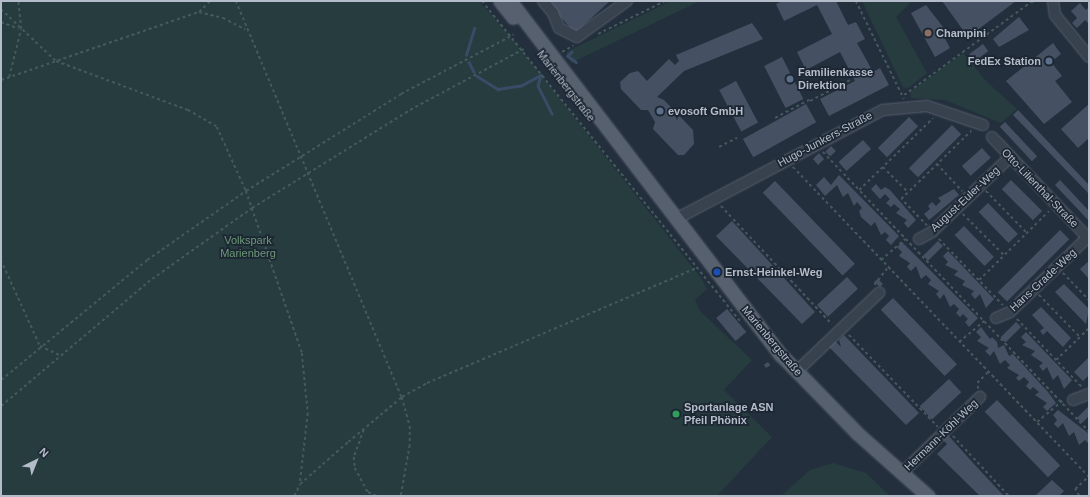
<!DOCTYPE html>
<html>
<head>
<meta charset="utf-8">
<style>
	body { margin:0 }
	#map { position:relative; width:1090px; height:497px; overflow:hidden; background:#242f3e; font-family:Helvetica,sans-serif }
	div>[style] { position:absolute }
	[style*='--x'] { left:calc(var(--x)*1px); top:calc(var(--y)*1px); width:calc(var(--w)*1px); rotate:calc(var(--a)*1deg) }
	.green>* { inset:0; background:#263c3f }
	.stream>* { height:2.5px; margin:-1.25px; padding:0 1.25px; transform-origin:1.25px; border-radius:1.25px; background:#394c67 }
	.building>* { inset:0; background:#455162; transform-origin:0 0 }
	.path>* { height:1.5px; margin-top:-0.75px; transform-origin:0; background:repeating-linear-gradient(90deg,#44595c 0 3px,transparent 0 6px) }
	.roads { filter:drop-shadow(0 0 1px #565f6c) drop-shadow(0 0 1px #565f6c) }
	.minor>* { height:10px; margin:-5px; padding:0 5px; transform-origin:5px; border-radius:5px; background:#38414e }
	.major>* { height:13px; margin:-6.5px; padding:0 6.5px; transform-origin:6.5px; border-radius:6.5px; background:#56606e }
	.dots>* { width:11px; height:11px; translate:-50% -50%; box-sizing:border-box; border:2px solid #1d2633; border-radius:50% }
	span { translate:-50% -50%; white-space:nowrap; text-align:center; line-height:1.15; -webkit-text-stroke:3.5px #1d2633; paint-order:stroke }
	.poi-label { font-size:11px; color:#b4bcc9; font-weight:700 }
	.left { translate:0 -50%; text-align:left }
	.right { translate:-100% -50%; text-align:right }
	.street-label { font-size:11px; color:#b4bcc9 }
	.park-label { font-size:11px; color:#6b9a76 }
	.frame { position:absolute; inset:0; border:2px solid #b4bcc9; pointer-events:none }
	.north { position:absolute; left:16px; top:441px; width:40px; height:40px; -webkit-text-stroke:3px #1d2633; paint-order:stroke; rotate:43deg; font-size:11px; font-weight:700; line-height:16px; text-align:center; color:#b4bcc9 }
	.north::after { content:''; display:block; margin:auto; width:14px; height:18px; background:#b4bcc9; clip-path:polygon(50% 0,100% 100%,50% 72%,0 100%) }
</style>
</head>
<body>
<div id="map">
	<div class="green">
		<i style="clip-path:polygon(1px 1px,479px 1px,516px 43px,701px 278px,707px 289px,695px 300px,700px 311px,752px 360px,724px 390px,772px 437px,717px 496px,1px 496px)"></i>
		<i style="clip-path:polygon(671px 1px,700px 1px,571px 63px,566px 55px,568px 51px)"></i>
		<i style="clip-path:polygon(862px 1px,912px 1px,896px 17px,927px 73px,908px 88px,903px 87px)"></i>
		<i style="clip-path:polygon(963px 53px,987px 82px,1017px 109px,1001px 123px,945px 100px,911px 98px,910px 92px)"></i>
		<i style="clip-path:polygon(833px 463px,866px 473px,890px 496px,781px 496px,810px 470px)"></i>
	</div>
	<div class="stream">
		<i style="--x:572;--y:52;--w:6;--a:135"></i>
		<i style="--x:568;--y:56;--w:10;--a:37"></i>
		<i style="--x:466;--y:55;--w:28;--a:-73"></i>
		<i style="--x:469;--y:62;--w:11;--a:63"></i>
		<i style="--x:541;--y:75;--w:11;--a:105"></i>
		<i style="--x:538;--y:86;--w:31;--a:63"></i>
		<i style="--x:477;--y:76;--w:25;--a:32"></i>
		<i style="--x:498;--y:89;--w:24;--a:-9"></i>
		<i style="--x:522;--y:85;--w:21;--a:-28"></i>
	</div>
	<div class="building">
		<i style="clip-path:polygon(546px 1px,610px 1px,575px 33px)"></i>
		<i style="clip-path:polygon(782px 1px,836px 1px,848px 25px,856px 22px,865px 39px,857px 43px,873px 72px,880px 68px,889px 85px,829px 116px,820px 99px,855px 81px,840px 52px,806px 70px,797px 52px,832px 34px,817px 5px,784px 21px,776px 4px)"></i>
		<i style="clip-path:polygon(942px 1px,1016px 1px,968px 37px)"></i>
		<i style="clip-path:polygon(1080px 3px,1086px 10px,1089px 7px,1089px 24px,1085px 20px,1077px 28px,1072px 23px,1077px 18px,1071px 11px)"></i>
		<i style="clip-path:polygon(926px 5px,943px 27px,940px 29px,950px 48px,935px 57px,911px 13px)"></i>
		<i style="clip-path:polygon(1019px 17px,1029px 30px,999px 47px,993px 39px)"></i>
		<i style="clip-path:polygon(752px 23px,763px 39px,684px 71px,657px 97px,664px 100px,693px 130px,694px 144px,684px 155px,678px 155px,653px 129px,655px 122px,648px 110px,641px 110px,621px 89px,620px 82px,630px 73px,638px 71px,647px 81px,669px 59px,675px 65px,679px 61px,676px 55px)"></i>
		<i style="clip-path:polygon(1053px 43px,1061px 54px,1051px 62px,1062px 76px,1055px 81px,1072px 102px,1044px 124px,1006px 81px)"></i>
		<i style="left:983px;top:44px;width:9px;height:17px;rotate:54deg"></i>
		<i style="left:782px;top:57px;width:47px;height:20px;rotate:63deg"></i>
		<i style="left:736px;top:81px;width:47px;height:19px;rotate:62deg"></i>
		<i style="left:806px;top:104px;width:21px;height:72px;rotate:61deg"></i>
		<i style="clip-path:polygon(1089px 104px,1089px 138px,1078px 148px,1061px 129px)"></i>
		<i style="clip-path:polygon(1018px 110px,1089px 185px,1089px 194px,1013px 115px)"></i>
		<i style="left:909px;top:117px;width:13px;height:44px;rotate:45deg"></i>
		<i style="left:1005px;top:122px;width:47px;height:7px;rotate:47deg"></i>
		<i style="left:952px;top:125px;width:13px;height:61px;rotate:45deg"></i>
		<i style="left:863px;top:140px;width:12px;height:33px;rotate:48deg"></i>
		<i style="left:831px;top:146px;width:7px;height:8px;rotate:45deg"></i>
		<i style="left:982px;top:148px;width:13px;height:27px;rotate:48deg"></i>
		<i style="clip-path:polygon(819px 153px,824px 159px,818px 165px,813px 159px)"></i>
		<i style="clip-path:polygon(839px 175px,899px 236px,891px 245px,886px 240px,889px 236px,885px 232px,881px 235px,875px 222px,871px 226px,861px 217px,859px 211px,862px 208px,857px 202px,854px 206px,848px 193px,843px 197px,837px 185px,825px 196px,816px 185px,824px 177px,831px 185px)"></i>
		<i style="left:1011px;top:180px;width:44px;height:13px;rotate:45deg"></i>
		<i style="clip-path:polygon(1060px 180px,1089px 211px,1089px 221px,1055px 185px)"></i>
		<i style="left:775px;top:181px;width:115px;height:17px;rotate:46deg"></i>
		<i style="clip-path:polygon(876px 184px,881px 190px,885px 187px,890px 190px,916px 220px,908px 228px,904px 223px,907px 220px,896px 213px,900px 209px,894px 204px,891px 207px,886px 203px,890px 199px,885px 194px,880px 199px,871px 189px)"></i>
		<i style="clip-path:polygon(954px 189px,959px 195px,929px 220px,924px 214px,930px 209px,928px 206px,932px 202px,936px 206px,941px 201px,938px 198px)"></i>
		<i style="left:988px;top:203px;width:43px;height:13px;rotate:46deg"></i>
		<i style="clip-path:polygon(732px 221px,815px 312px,802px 324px,716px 236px)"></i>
		<i style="left:964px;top:226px;width:43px;height:13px;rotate:46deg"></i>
		<i style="left:1060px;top:230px;width:13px;height:88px;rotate:45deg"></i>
		<i style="left:938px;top:241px;width:7px;height:21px;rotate:45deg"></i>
		<i style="clip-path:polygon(902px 242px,978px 318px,969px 327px,965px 322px,968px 319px,963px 314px,960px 317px,956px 313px,959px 309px,954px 304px,950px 307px,944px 294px,940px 299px,936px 294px,939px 291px,928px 284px,931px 280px,926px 275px,921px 279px,916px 266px,911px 271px,907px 267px,910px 263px,899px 256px,902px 252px,897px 247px)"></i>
		<i style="clip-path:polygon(948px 251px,994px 299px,986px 308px,980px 294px,975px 299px,971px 294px,974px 291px,962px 285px,965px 281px,954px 275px,958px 271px,945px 265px,948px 262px,943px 256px)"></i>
		<i style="clip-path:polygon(1089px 261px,1089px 279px,1080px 269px)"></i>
		<i style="left:847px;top:277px;width:16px;height:41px;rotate:47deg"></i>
		<i style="clip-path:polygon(878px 279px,883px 284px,880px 287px,874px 282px)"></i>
		<i style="clip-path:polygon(1064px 284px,1089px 309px,1086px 324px,1055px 292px)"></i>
		<i style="left:893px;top:298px;width:92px;height:17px;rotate:46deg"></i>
		<i style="clip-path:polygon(1041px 307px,1071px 338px,1063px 347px,1047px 331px,1043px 335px,1040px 331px,1044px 328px,1032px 315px)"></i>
		<i style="left:727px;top:309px;width:30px;height:14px;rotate:50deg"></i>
		<i style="left:1016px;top:322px;width:7px;height:22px;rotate:45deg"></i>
		<i style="clip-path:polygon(981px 327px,990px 339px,992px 337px,997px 342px,998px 348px,1004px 345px,1009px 356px,1013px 354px,1048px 392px,1056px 403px,1047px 411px,1043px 407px,1047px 403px,1035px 395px,1039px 392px,1033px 387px,1030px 390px,1026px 386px,1029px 382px,1024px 377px,1019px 381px,1016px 378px,1019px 375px,1007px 368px,1010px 365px,1005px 360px,1000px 364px,994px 351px,990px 356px,985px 351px,989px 348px,977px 341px,981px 337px,976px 332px)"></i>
		<i style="clip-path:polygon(1026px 332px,1072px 380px,1064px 389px,1058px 375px,1053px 380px,1047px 367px,1043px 371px,1039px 366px,1043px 363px,1031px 355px,1035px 351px,1022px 345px,1026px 342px,1021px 337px)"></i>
		<i style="clip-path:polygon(844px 335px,919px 413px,906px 425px,829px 347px,835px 341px,841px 347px,839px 340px)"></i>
		<i style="clip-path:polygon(1089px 357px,1089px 375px,1083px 381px,1074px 372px)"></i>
		<i style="left:768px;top:362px;width:4px;height:5px;rotate:56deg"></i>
		<i style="left:949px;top:379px;width:18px;height:40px;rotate:47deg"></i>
		<i style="left:997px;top:400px;width:91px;height:17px;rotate:46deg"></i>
		<i style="clip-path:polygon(1089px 406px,1089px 416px,1082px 423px,1077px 418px)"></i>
		<i style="clip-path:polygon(1058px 410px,1088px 433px,1089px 444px,1085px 440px,1079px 445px,1074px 432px,1069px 436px,1063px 423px,1058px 428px,1054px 424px,1057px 420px,1053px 415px)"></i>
		<i style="clip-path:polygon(947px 434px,974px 464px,1004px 496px,980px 496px,937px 454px,947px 444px,942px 439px)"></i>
		<i style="clip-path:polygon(1052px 480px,1064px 491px,1059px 496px,1035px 496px)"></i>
	</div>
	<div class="path">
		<i style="--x:236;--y:1;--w:429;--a:67.3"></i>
		<i style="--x:402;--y:397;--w:30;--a:75"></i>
		<i style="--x:410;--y:426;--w:19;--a:90"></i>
		<i style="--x:410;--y:445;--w:52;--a:100"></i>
		<i style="--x:482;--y:1;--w:412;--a:51.1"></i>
		<i style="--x:856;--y:1;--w:109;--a:63.9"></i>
		<i style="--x:1;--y:9;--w:76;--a:43.4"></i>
		<i style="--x:56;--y:61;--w:141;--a:20.4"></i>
		<i style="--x:188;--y:110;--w:34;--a:30"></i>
		<i style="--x:217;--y:127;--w:70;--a:65.6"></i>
		<i style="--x:246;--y:191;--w:171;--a:70.9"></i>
		<i style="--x:302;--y:353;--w:60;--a:84.3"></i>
		<i style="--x:308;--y:413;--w:71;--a:96.4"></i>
		<i style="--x:199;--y:12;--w:25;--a:14"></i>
		<i style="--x:223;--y:18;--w:25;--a:27"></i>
		<i style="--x:1;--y:22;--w:19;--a:21"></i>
		<i style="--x:598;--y:34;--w:75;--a:-26.2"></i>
		<i style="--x:562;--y:52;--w:13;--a:-29"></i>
		<i style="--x:9;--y:77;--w:49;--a:-76"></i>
		<i style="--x:21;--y:29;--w:28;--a:-96"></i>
		<i style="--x:1;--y:80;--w:209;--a:-19"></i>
		<i style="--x:199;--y:12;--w:16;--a:-45"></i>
		<i style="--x:904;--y:95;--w:157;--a:-36.2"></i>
		<i style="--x:1031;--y:2;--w:6;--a:-9"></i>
		<i style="--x:810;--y:101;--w:45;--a:-27.7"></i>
		<i style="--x:775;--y:118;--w:40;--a:-28"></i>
		<i style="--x:719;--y:147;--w:20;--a:-27"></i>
		<i style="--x:823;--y:152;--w:385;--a:46.4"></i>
		<i style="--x:937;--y:164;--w:37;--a:47"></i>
		<i style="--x:793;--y:167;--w:429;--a:46.3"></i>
		<i style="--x:883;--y:167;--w:35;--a:45"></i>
		<i style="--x:859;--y:190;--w:103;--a:-44.2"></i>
		<i style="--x:986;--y:191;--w:59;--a:45.7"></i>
		<i style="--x:721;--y:206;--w:162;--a:46.8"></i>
		<i style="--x:963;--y:214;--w:58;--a:45"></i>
		<i style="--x:927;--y:226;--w:37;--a:-134"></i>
		<i style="--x:901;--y:199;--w:98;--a:-44.2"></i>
		<i style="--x:939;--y:239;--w:92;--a:45.9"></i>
		<i style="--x:1;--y:260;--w:94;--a:65.6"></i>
		<i style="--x:40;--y:346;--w:21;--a:25"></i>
		<i style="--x:881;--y:260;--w:32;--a:-41"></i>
		<i style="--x:1063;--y:273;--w:37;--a:46"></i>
		<i style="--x:979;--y:280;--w:98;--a:-44.6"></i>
		<i style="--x:874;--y:285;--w:23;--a:-52"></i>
		<i style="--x:1039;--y:295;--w:59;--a:45.7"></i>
		<i style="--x:1017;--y:319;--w:94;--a:46.3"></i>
		<i style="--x:849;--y:335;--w:128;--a:45.9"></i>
		<i style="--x:959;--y:342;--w:35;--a:-40"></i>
		<i style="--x:1056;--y:360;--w:46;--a:-44.1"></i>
		<i style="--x:1;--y:380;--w:189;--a:-39.4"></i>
		<i style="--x:147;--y:260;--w:121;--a:-34.9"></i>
		<i style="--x:246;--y:191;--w:183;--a:-32"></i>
		<i style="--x:401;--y:94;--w:127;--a:-27.8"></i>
		<i style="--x:978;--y:389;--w:6;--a:-99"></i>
		<i style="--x:977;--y:383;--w:16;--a:-45"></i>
		<i style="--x:1;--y:406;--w:197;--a:-40.1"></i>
		<i style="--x:152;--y:279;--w:123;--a:-35.4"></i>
		<i style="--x:252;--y:208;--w:186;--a:-31.8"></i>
		<i style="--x:410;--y:110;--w:129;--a:-28.2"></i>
		<i style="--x:1037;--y:422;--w:34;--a:-40"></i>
		<i style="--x:364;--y:430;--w:29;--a:110"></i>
		<i style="--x:354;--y:457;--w:11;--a:85"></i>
		<i style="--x:355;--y:468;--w:27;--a:62"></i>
		<i style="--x:368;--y:492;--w:10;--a:24"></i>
		<i style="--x:953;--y:436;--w:82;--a:47"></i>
		<i style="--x:294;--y:496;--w:13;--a:-63"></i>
		<i style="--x:300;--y:484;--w:64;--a:-41.2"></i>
		<i style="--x:348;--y:442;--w:70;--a:-39.8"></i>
		<i style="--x:402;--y:397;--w:29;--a:-29"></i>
		<i style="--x:427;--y:383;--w:293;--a:-23.1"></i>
		<i style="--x:1079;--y:496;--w:8;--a:-120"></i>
		<i style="--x:1075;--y:489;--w:18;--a:-43"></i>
	</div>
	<div class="roads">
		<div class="minor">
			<i style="--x:543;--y:1;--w:16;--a:50"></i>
			<i style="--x:553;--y:13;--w:16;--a:68"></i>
			<i style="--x:559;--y:28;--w:20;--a:27"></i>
			<i style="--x:577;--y:37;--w:62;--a:-35.8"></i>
			<i style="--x:1053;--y:1;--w:14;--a:82"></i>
			<i style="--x:1055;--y:15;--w:54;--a:51"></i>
			<i style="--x:992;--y:137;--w:141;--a:46.4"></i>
			<i style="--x:676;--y:219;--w:234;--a:-27.8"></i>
			<i style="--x:883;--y:110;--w:44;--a:-5.2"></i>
			<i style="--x:927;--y:106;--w:59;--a:18.7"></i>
			<i style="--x:919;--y:239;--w:15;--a:-28"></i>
			<i style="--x:932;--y:232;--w:108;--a:-43.9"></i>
			<i style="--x:996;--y:318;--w:15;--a:-23"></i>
			<i style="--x:1010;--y:312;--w:107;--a:-43.9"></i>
			<i style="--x:796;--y:372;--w:115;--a:-43.6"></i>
			<i style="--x:1073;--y:400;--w:17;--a:-21"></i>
			<i style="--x:902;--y:473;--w:109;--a:-44.3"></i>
		</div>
		<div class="major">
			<i style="--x:500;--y:1;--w:21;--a:51"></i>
			<i style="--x:510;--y:1;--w:446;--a:52.6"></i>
			<i style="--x:781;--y:355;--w:109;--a:45.7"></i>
			<i style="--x:857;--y:433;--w:95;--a:41.6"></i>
		</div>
	</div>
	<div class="dots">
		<i style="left:928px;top:33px;background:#8d6e63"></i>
		<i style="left:1049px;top:61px;background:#5c6f8a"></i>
		<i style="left:790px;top:79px;background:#5c6f8a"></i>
		<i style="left:660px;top:111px;background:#5c6f8a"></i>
		<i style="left:717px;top:272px;background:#1a4fb4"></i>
		<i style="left:676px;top:414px;background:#2e9e5b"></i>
	</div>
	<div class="poi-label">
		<span class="left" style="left:936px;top:33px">Champini</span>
		<span class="right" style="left:1041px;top:61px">FedEx Station</span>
		<span class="left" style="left:798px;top:79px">Familienkasse<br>Direktion</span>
		<span class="left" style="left:668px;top:111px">evosoft GmbH</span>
		<span class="left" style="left:725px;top:272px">Ernst-Heinkel-Weg</span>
		<span class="left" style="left:684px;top:414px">Sportanlage ASN<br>Pfeil Phönix</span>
	</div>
	<div class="street-label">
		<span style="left:566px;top:86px;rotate:52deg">Marienbergstraße</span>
		<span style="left:825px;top:139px;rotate:-28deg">Hugo-Junkers-Straße</span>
		<span style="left:1040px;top:188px;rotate:46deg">Otto-Lilienthal-Straße</span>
		<span style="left:965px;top:199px;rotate:-43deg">August-Euler-Weg</span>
		<span style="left:1043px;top:280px;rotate:-43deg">Hans-Grade-Weg</span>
		<span style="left:772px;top:341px;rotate:50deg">Marienbergstraße</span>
		<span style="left:941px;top:435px;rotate:-44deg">Hermann-Köhl-Weg</span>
	</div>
	<div class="park-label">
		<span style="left:248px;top:247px">Volkspark<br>Marienberg</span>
	</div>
	<div class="frame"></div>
	<div class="north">N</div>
</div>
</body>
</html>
